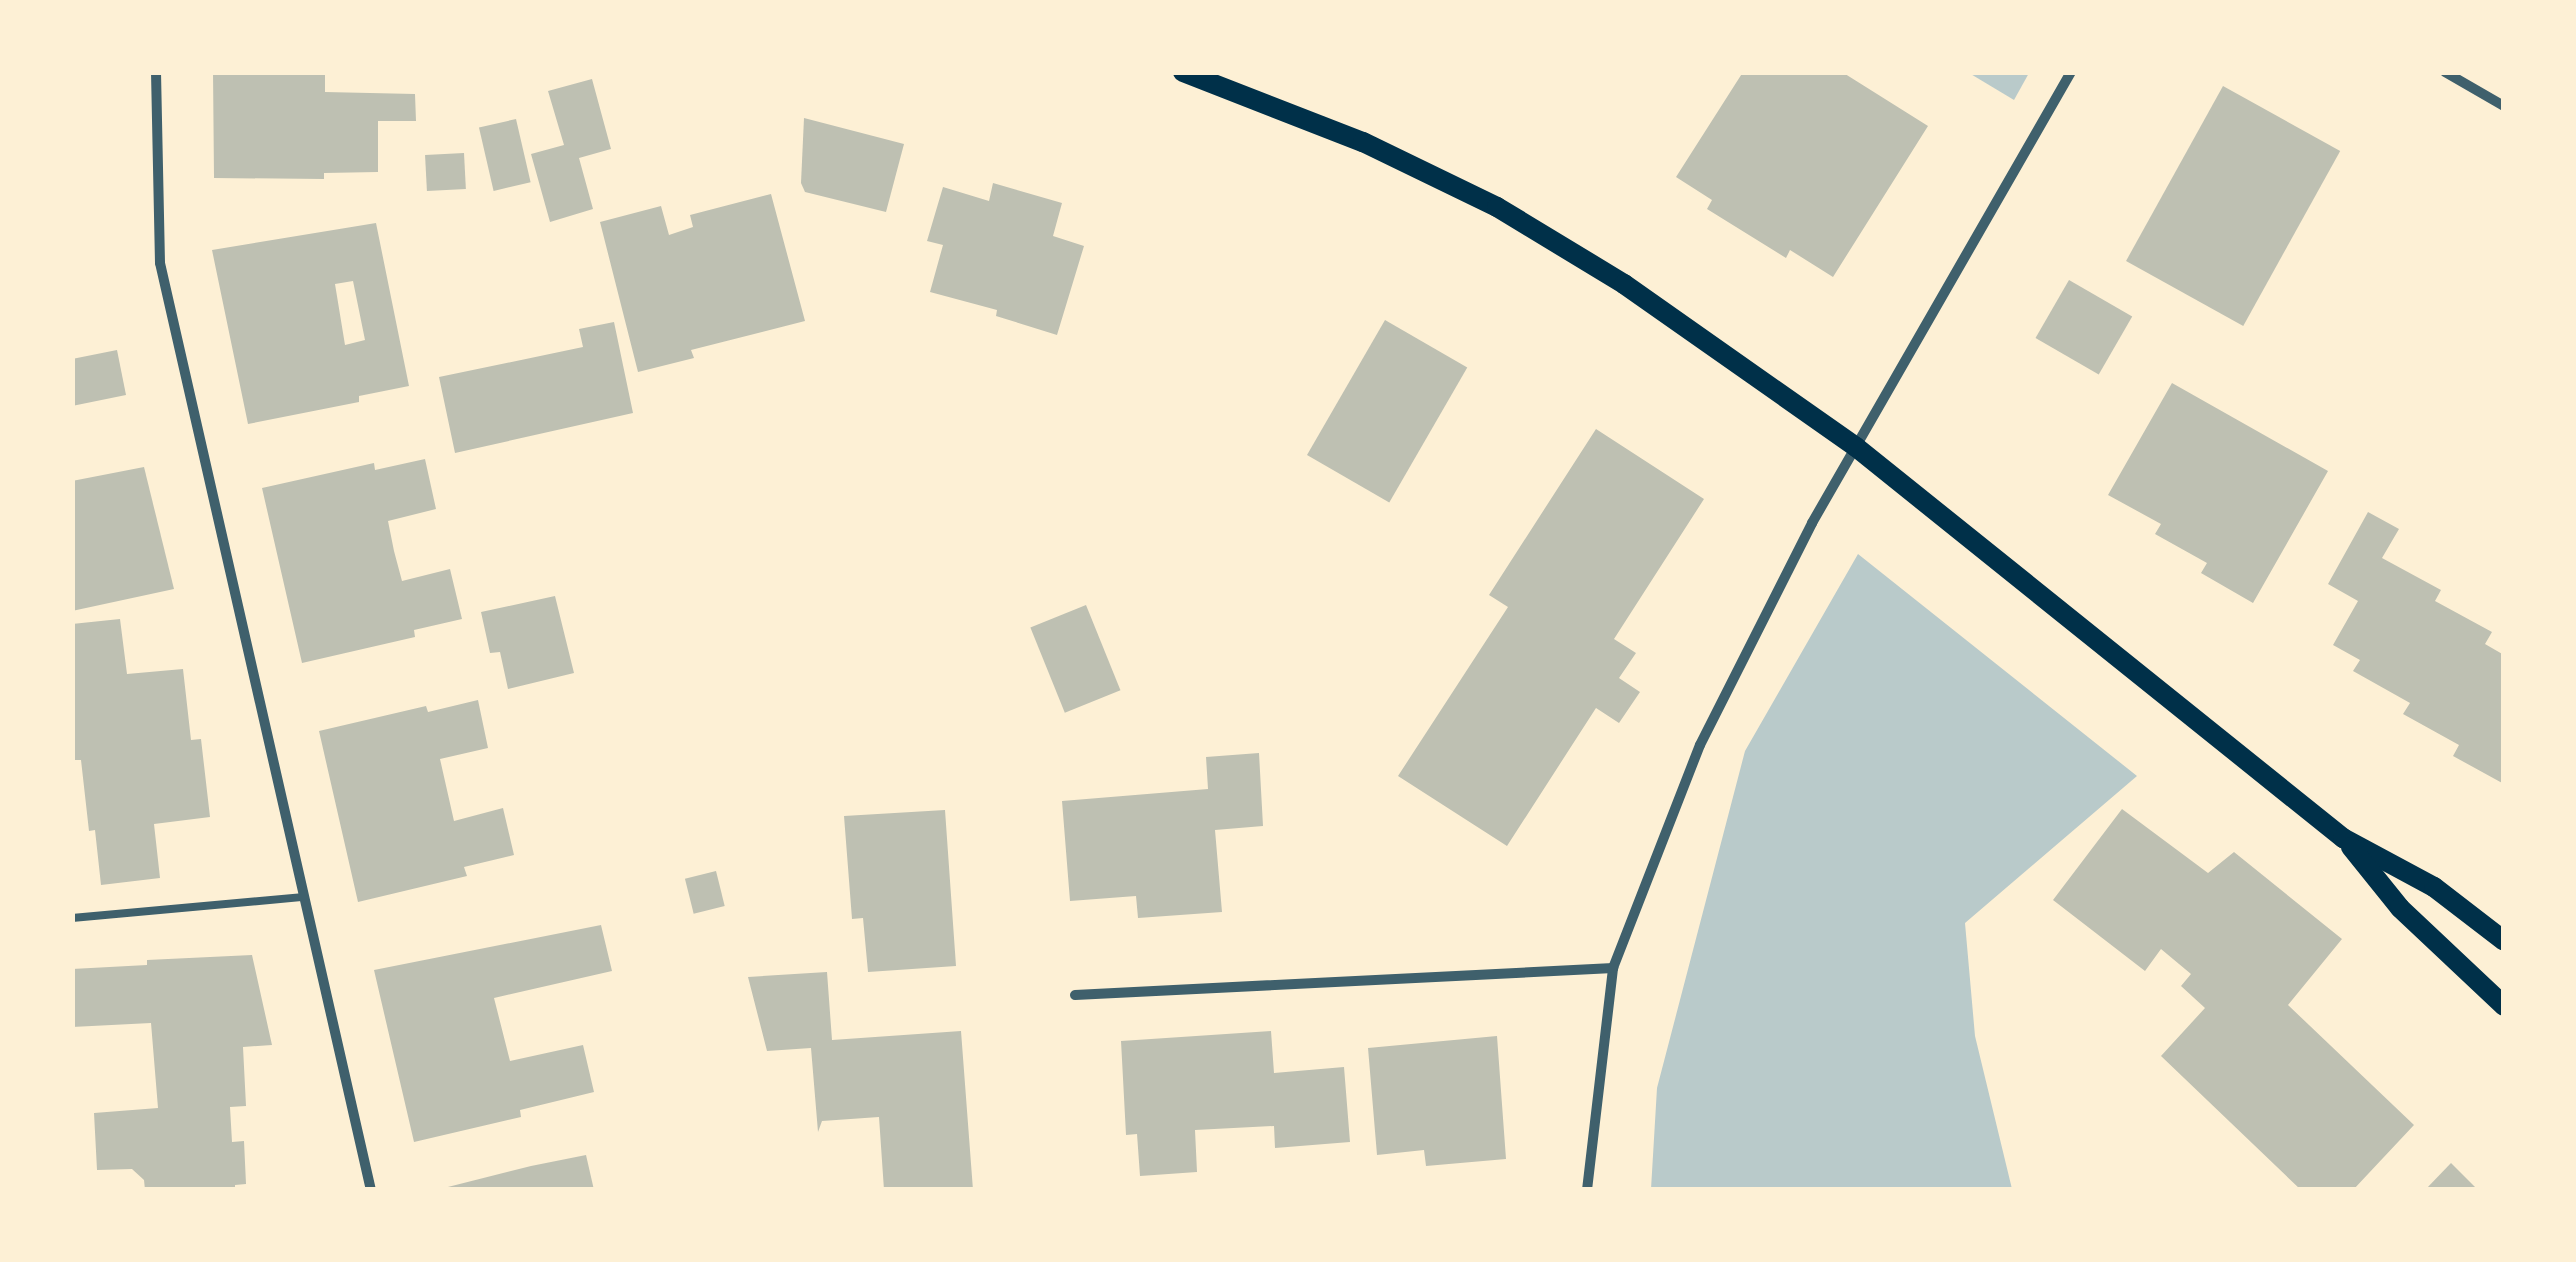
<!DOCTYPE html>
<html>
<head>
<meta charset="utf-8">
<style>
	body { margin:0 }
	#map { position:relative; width:2576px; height:1262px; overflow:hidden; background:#fdf0d5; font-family:Cabin,sans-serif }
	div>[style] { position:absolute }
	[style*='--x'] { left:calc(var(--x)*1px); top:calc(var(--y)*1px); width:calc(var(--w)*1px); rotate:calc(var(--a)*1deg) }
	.green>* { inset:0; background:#b9caca }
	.building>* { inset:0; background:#bec0b2; transform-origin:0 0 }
	.service>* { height:8px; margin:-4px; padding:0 4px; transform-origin:4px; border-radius:4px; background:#3f606c }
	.minor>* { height:10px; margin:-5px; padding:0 5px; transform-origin:5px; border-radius:5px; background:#3f606c }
	.secondary>* { height:20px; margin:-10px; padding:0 10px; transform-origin:10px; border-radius:10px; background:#003049 }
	span { translate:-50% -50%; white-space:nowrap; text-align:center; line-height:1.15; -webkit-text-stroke:9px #fdf0d5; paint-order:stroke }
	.frame { position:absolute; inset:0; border:75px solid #fdf0d5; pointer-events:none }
</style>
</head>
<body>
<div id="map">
	<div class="green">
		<i style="clip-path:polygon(1969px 73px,2029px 73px,2014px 100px)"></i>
		<i style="clip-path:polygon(1858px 554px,2137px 776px,1965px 923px,1975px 1036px,2012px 1189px,1651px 1189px,1657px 1088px,1745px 751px)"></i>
	</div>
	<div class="building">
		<i style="clip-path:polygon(213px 72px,325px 72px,325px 92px,415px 94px,416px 121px,378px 121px,378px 172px,324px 173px,324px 179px,214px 178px)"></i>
		<i style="clip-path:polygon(1743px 72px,1842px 72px,1928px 126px,1833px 277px,1790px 250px,1786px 258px,1707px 209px,1712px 200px,1676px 177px)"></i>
		<i style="clip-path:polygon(592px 79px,611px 149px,579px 158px,593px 209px,550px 222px,531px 154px,564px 145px,548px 91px)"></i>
		<i style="left:2223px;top:86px;width:134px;height:200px;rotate:29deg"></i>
		<i style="clip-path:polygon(804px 118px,904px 144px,886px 212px,805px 192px,801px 183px)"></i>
		<i style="left:516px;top:119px;width:65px;height:38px;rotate:77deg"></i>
		<i style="left:464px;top:153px;width:36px;height:39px;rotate:87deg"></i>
		<i style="clip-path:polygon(993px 183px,1062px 203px,1053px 236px,1084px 246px,1057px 335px,996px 316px,997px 310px,930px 292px,943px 245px,927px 241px,943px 187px,989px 201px)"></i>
		<i style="clip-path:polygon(771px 194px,805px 321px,691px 350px,694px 358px,638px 372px,600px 222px,661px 206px,669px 235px,693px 227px,690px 215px)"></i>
		<i style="clip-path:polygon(evenodd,376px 223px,409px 386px,359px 396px,359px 402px,248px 424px,212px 250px,376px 223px,353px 281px,365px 340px,345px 345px,335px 284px,353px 281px)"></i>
		<i style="left:2069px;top:280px;width:73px;height:67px;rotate:30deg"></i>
		<i style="left:1385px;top:320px;width:95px;height:156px;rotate:30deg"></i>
		<i style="clip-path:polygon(614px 322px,633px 413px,455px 453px,439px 377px,583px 347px,579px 329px)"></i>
		<i style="clip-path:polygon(117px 350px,126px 395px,72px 406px,72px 359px)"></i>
		<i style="clip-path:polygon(2172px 383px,2328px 471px,2253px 603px,2201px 573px,2207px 563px,2155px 534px,2161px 524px,2108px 495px)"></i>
		<i style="clip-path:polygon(1596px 429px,1704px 499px,1614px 639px,1636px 653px,1619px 678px,1640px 692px,1619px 723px,1596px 708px,1507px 846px,1398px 776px,1508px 607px,1489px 595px)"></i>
		<i style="clip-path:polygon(425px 459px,436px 509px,388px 521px,394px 551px,402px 581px,450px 569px,462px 619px,414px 630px,415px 637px,302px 663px,262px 488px,374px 463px,375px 470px)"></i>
		<i style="clip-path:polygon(144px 467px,174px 589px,72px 611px,72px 481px)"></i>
		<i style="clip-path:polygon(2368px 512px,2399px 529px,2382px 558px,2441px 590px,2435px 601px,2492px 632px,2485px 644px,2504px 655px,2504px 784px,2453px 756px,2459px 745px,2403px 714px,2410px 703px,2353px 671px,2360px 660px,2333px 645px,2358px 601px,2328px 584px)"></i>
		<i style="clip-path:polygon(555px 596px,574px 673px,508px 689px,500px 652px,490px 653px,481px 612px)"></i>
		<i style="left:1086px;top:605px;width:92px;height:60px;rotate:68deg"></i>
		<i style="clip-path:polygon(120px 619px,127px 674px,183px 669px,191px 740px,201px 739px,210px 817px,154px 824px,160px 878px,101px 885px,95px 830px,89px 831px,81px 760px,72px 760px,72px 624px)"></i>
		<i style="clip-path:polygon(478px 700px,488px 748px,440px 759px,454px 821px,503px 808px,514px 855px,464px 867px,467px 876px,358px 902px,319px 731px,426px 706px,428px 712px)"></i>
		<i style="clip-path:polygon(1259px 753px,1263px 826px,1215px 830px,1222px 912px,1138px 918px,1136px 896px,1070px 901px,1062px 801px,1208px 789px,1206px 757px)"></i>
		<i style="clip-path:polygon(2122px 809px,2208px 873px,2234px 852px,2342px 939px,2288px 1005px,2414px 1125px,2353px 1190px,2301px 1190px,2161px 1056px,2205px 1008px,2181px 986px,2191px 974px,2161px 949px,2145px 971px,2053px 900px)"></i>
		<i style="clip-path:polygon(945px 810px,956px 966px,868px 972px,863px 918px,852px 919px,844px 816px)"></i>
		<i style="left:716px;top:871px;width:36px;height:32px;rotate:76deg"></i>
		<i style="clip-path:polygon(601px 925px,612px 971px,494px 998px,510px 1061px,583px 1045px,594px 1092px,520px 1110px,521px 1117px,414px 1142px,374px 970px)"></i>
		<i style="clip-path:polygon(252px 955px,272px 1045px,243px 1047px,246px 1106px,230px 1107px,232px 1142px,244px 1141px,246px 1184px,235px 1185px,235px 1190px,145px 1190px,144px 1180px,132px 1169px,97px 1170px,94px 1113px,158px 1108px,151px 1023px,72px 1027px,72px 969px,147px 965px,147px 960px)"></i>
		<i style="clip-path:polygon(827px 972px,832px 1040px,961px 1031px,973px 1190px,884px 1190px,879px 1117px,822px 1121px,818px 1132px,811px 1048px,767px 1051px,748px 977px)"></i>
		<i style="clip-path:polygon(1271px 1031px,1274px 1073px,1344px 1067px,1350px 1142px,1275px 1148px,1274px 1126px,1195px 1130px,1197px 1172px,1140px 1176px,1137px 1134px,1126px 1135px,1121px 1041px)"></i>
		<i style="clip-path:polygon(1497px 1036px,1506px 1159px,1426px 1166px,1424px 1150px,1377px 1155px,1368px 1048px)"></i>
		<i style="clip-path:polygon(586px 1155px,594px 1190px,436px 1190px,531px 1166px)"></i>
		<i style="clip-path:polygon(2451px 1163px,2478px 1190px,2425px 1190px)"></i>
	</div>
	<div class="service">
		<i style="--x:72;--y:918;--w:233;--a:-5.2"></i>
	</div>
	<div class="minor">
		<i style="--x:156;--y:72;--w:191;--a:88.8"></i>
		<i style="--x:160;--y:263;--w:951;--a:77.18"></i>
		<i style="--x:2445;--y:72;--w:68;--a:30"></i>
		<i style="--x:1075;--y:995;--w:539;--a:-2.87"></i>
		<i style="--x:1587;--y:1190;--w:224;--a:-83.3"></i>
		<i style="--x:1613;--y:968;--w:239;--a:-68.7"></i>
		<i style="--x:1700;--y:745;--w:249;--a:-63.2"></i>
		<i style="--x:1812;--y:523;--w:520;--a:-60.13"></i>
	</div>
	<div class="secondary">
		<i style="--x:1183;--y:72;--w:193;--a:21.3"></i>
		<i style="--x:1363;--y:142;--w:149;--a:25.9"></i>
		<i style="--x:1497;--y:207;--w:149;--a:31.2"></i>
		<i style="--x:1624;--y:284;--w:284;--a:35.1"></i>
		<i style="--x:1856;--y:447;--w:625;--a:38.76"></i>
		<i style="--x:2343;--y:838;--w:103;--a:28.3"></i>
		<i style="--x:2434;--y:887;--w:88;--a:37.6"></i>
		<i style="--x:2351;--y:847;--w:78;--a:51.2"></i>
		<i style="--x:2400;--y:908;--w:143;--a:43.3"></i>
	</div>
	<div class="frame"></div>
</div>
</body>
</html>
